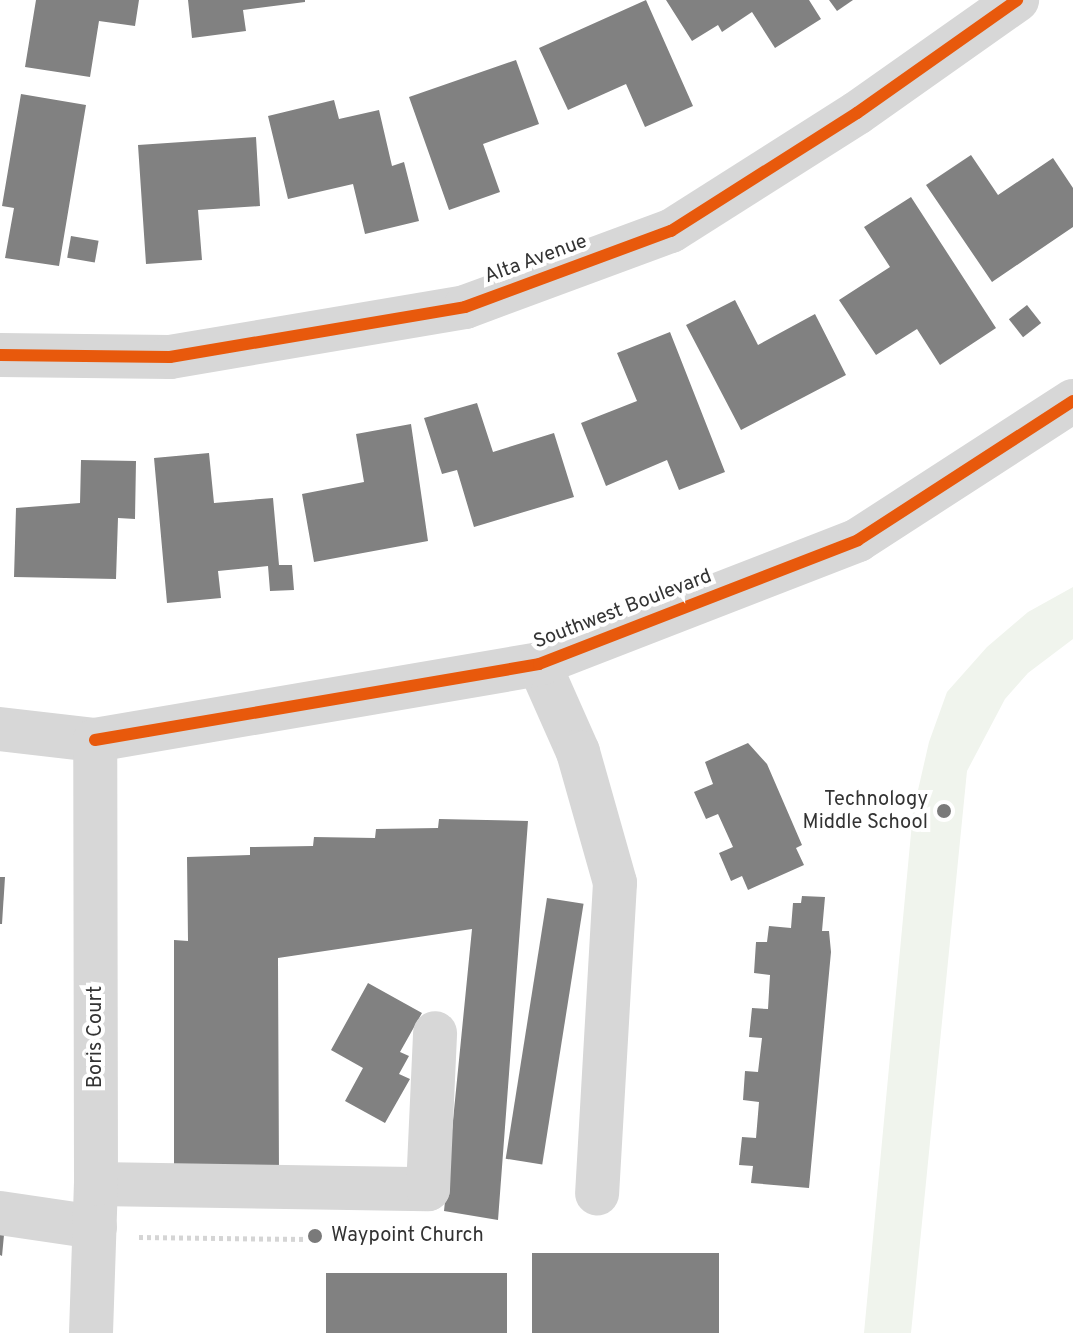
<!DOCTYPE html>
<html>
<head>
<meta charset="utf-8">
<style>
	body { margin:0 }
	#map { position:relative; width:1073px; height:1333px; overflow:hidden; background:#fff; font-family:Overpass,sans-serif }
	div>[style] { position:absolute }
	[style*='--x'] { left:calc(var(--x)*1px); top:calc(var(--y)*1px); width:calc(var(--w)*1px); rotate:calc(var(--a)*1deg) }
	.green>* { inset:0; background:#f0f4ed }
	.building>* { inset:0; background:#818181; transform-origin:0 0 }
	.path>* { height:5px; margin-top:-2.5px; transform-origin:0; background:repeating-linear-gradient(90deg,#d5d5d5 0 4px,transparent 0 8px) }
	.minor>* { height:44px; margin:-22px; padding:0 22px; transform-origin:22px; border-radius:22px; background:#d7d7d7 }
	.cycleway>* { height:12px; margin:-6px; padding:0 6px; transform-origin:6px; border-radius:6px; background:#e8590c }
	.dots>* { width:22px; height:22px; translate:-50% -50%; box-sizing:border-box; border:4px solid #fff; border-radius:50% }
	span { translate:-50% -50%; white-space:nowrap; text-align:center; line-height:1.15; -webkit-text-stroke:8px #fff; paint-order:stroke }
	.street-label { font-size:20px; color:#333 }
	.poi-label { font-size:20px; color:#333 }
	.right { translate:-100% -50%; text-align:right }
	.left { translate:0 -50%; text-align:left }
</style>
</head>
<body>
<div id="map">
	<div class="green">
		<i style="clip-path:polygon(1073px 587px,1073px 639px,1028px 673px,1005px 699px,967px 771px,911px 1333px,864px 1333px,913px 812px,929px 742px,947px 692px,987px 647px,1028px 612px)"></i>
	</div>
	<div class="building">
		<i style="clip-path:polygon(36px 0,139px 0,135px 26px,99px 21px,90px 77px,25px 67px)"></i>
		<i style="clip-path:polygon(188px 0,305px 0,305px 2px,243px 10px,246px 31px,192px 38px)"></i>
		<i style="clip-path:polygon(646px 0,693px 106px,645px 127px,626px 84px,568px 110px,539px 48px)"></i>
		<i style="clip-path:polygon(666px 0,809px 0,821px 19px,775px 48px,752px 12px,722px 32px,718px 25px,692px 41px)"></i>
		<i style="clip-path:polygon(829px 0,853px 0,837px 11px)"></i>
		<i style="clip-path:polygon(516px 60px,539px 124px,483px 144px,500px 192px,449px 210px,409px 97px)"></i>
		<i style="clip-path:polygon(21px 94px,86px 105px,59px 266px,5px 258px,14px 208px,2px 206px)"></i>
		<i style="clip-path:polygon(334px 100px,339px 119px,379px 110px,392px 166px,404px 162px,419px 221px,365px 234px,353px 184px,288px 199px,268px 116px)"></i>
		<i style="clip-path:polygon(256px 137px,260px 206px,198px 210px,202px 260px,146px 264px,138px 145px)"></i>
		<i style="clip-path:polygon(971px 155px,998px 195px,1053px 158px,1073px 188px,1073px 227px,992px 282px,926px 185px)"></i>
		<i style="clip-path:polygon(911px 197px,996px 328px,940px 365px,917px 329px,876px 355px,839px 300px,890px 267px,864px 227px)"></i>
		<i style="left:71px;top:236px;width:28px;height:22px;rotate:10deg"></i>
		<i style="clip-path:polygon(735px 300px,758px 345px,815px 314px,846px 375px,741px 430px,686px 325px)"></i>
		<i style="left:1027px;top:305px;width:23px;height:23px;rotate:52deg"></i>
		<i style="clip-path:polygon(670px 332px,725px 472px,679px 490px,667px 460px,606px 486px,581px 423px,637px 401px,617px 353px)"></i>
		<i style="clip-path:polygon(477px 403px,493px 452px,554px 433px,574px 497px,474px 527px,457px 470px,442px 474px,424px 418px)"></i>
		<i style="clip-path:polygon(411px 424px,428px 541px,314px 562px,302px 494px,364px 482px,356px 434px)"></i>
		<i style="clip-path:polygon(209px 453px,214px 503px,273px 498px,279px 565px,292px 565px,294px 590px,270px 591px,268px 566px,218px 571px,221px 598px,167px 603px,154px 458px)"></i>
		<i style="clip-path:polygon(81px 460px,136px 461px,135px 519px,118px 518px,116px 579px,14px 577px,16px 508px,80px 503px)"></i>
		<i style="clip-path:polygon(748px 743px,767px 764px,802px 845px,796px 848px,804px 865px,748px 890px,742px 876px,731px 881px,719px 853px,733px 847px,718px 814px,706px 819px,694px 792px,713px 784px,705px 762px)"></i>
		<i style="clip-path:polygon(439px 819px,528px 821px,498px 1220px,444px 1211px,472px 929px,278px 958px,279px 1175px,174px 1175px,174px 940px,188px 941px,187px 857px,250px 855px,250px 847px,313px 846px,314px 837px,375px 838px,376px 829px,438px 828px)"></i>
		<i style="clip-path:polygon(0 877px,5px 877px,2px 924px,0 924px)"></i>
		<i style="clip-path:polygon(802px 896px,825px 897px,822px 931px,829px 931px,831px 952px,809px 1188px,751px 1183px,753px 1166px,739px 1165px,742px 1137px,756px 1138px,759px 1102px,743px 1100px,745px 1071px,758px 1072px,762px 1038px,749px 1037px,752px 1008px,768px 1009px,770px 975px,754px 973px,756px 942px,767px 942px,769px 926px,791px 928px,793px 903px,801px 903px)"></i>
		<i style="left:547px;top:898px;width:37px;height:264px;rotate:9deg"></i>
		<i style="clip-path:polygon(368px 983px,422px 1013px,400px 1052px,409px 1056px,399px 1074px,410px 1079px,385px 1123px,345px 1101px,363px 1068px,331px 1050px)"></i>
		<i style="clip-path:polygon(0 1235px,4px 1235px,2px 1256px,0 1255px)"></i>
		<i style="left:719px;top:1253px;width:80px;height:187px;rotate:90deg"></i>
		<i style="left:326px;top:1273px;width:181px;height:60px"></i>
	</div>
	<div class="path">
		<i style="--x:139;--y:1237;--w:173;--a:0.7"></i>
	</div>
	<div class="minor">
		<i style="--x:0;--y:355;--w:170;--a:0.7"></i>
		<i style="--x:170;--y:357;--w:299;--a:-9.6"></i>
		<i style="--x:465;--y:307;--w:220;--a:-20.3"></i>
		<i style="--x:671;--y:231;--w:220;--a:-32.4"></i>
		<i style="--x:857;--y:113;--w:196;--a:-35.2"></i>
		<i style="--x:539;--y:664;--w:96;--a:66.1"></i>
		<i style="--x:578;--y:752;--w:136;--a:74.2"></i>
		<i style="--x:615;--y:883;--w:311;--a:93.3"></i>
		<i style="--x:0;--y:729;--w:96;--a:6.6"></i>
		<i style="--x:95;--y:740;--w:450;--a:-9.7"></i>
		<i style="--x:539;--y:664;--w:342;--a:-21.2"></i>
		<i style="--x:858;--y:540;--w:256;--a:-32.9"></i>
		<i style="--x:96;--y:1184;--w:332;--a:0.9"></i>
		<i style="--x:428;--y:1189;--w:156;--a:-87.4"></i>
		<i style="--x:0;--y:1213;--w:96;--a:8.4"></i>
		<i style="--x:91;--y:1333;--w:149;--a:-88.1"></i>
		<i style="--x:96;--y:1184;--w:444;--a:-90.1"></i>
	</div>
	<div class="cycleway">
		<i style="--x:0;--y:355;--w:170;--a:0.7"></i>
		<i style="--x:170;--y:357;--w:299;--a:-9.6"></i>
		<i style="--x:465;--y:307;--w:220;--a:-20.3"></i>
		<i style="--x:671;--y:231;--w:220;--a:-32.4"></i>
		<i style="--x:857;--y:113;--w:196;--a:-35.2"></i>
		<i style="--x:95;--y:740;--w:450;--a:-9.7"></i>
		<i style="--x:539;--y:664;--w:342;--a:-21.2"></i>
		<i style="--x:858;--y:540;--w:256;--a:-32.9"></i>
	</div>
	<div class="dots">
		<i style="left:944px;top:811px;background:#7a7a7a"></i>
		<i style="left:315px;top:1236px;background:#7a7a7a"></i>
	</div>
	<div class="street-label">
		<span style="left:536px;top:260px;rotate:-20deg">Alta Avenue</span>
		<span style="left:623px;top:610px;rotate:-21deg">Southwest Boulevard</span>
		<span style="left:96px;top:1037px;rotate:-90deg">Boris Court</span>
	</div>
	<div class="poi-label">
		<span class="right" style="left:928px;top:812px">Technology<br>Middle School</span>
		<span class="left" style="left:331px;top:1236px">Waypoint Church</span>
	</div>
</div>
</body>
</html>
